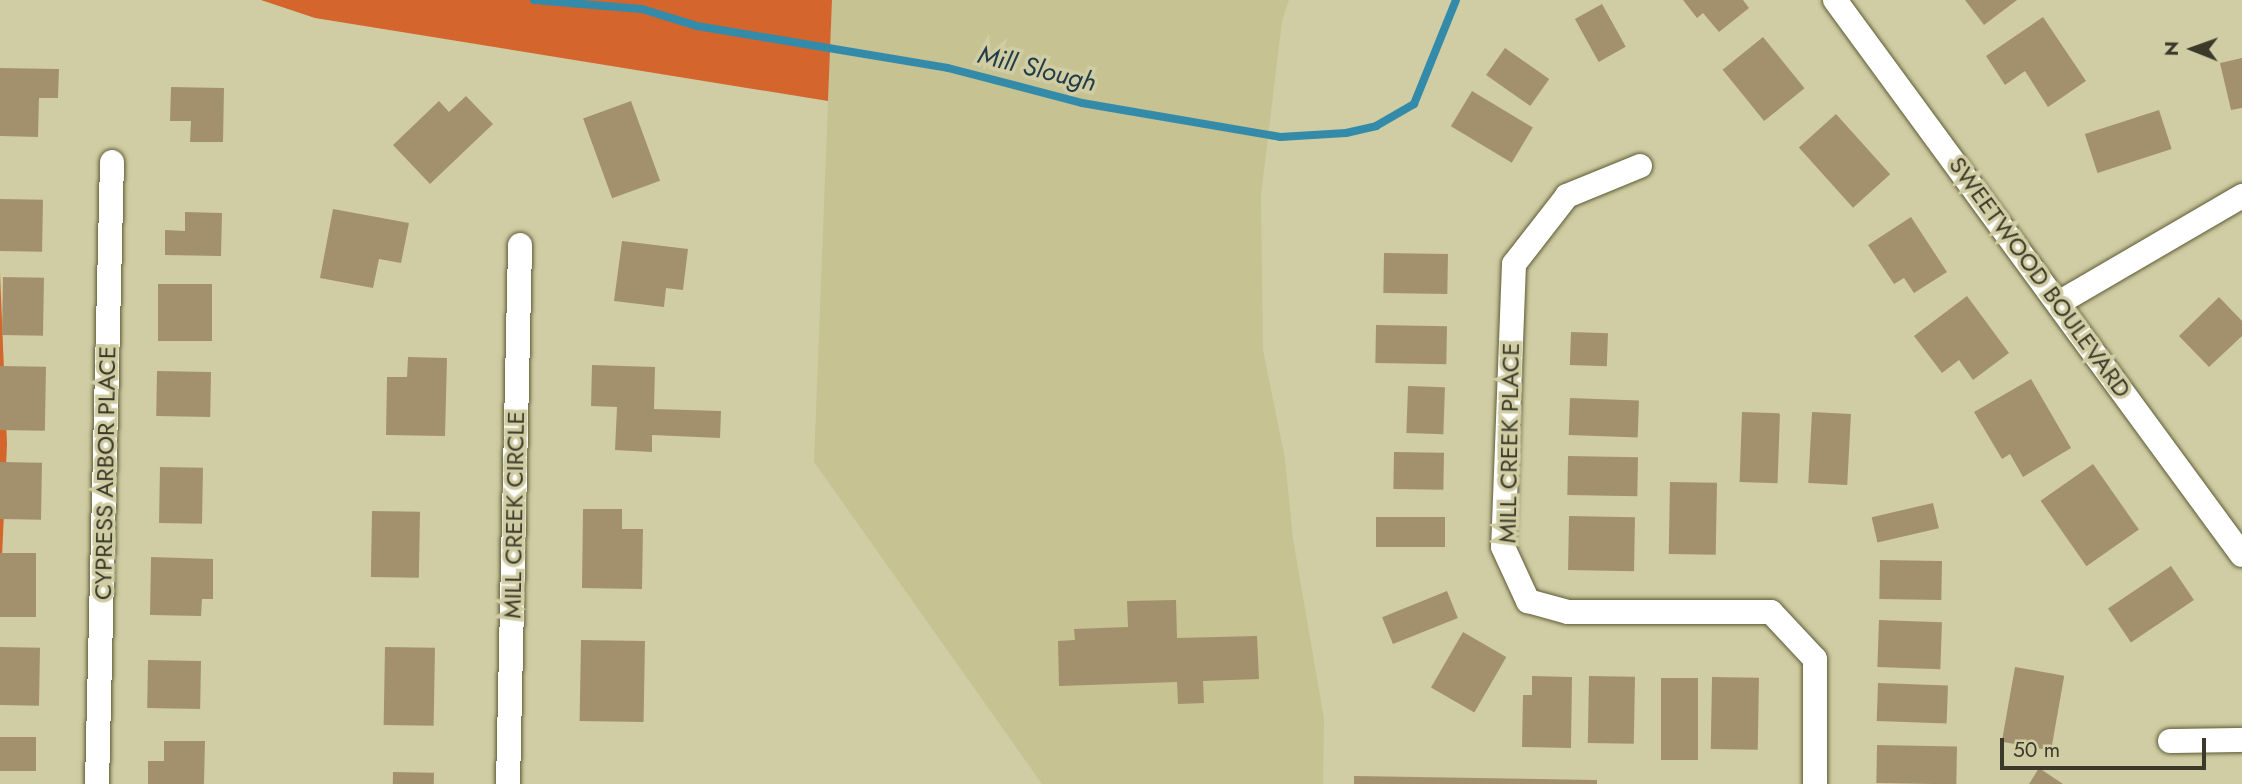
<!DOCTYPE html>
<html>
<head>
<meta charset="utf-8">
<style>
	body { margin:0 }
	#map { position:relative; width:2242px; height:784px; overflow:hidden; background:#d0cda4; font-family:Jost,sans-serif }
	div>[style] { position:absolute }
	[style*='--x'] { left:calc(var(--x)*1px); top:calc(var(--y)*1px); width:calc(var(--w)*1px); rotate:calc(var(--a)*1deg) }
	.built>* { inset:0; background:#c6c292 }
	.forest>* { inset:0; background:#d4652c }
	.stream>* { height:8px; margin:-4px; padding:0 4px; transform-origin:4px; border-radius:4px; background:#338ba9 }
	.building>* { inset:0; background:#a3916d; transform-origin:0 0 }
	.roads { filter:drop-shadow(0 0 2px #5e5b36) drop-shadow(0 0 2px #5e5b36) }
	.street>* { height:24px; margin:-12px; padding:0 12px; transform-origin:12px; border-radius:12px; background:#fff }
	span { translate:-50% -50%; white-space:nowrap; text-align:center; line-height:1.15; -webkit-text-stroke:7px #d0cda4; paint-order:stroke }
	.street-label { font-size:24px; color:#3b3a2a }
	.water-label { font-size:26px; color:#213c47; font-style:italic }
	.north { position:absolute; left:2158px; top:14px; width:70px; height:70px; -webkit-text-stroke:5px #d0cda4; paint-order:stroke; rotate:271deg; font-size:19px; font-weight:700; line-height:28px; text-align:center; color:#3b3a2a }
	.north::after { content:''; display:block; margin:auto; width:24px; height:32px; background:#3b3a2a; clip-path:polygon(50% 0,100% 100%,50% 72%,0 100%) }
	.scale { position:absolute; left:2000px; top:738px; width:206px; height:32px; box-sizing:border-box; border:4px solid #3b3a2a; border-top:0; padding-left:9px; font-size:21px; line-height:24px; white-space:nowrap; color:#3b3a2a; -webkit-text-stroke:5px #d0cda4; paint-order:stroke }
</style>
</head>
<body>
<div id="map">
	<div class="built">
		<i style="clip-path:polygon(832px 0,1289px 0,1282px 21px,1261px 195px,1263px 350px,1285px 459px,1293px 539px,1324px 719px,1323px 784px,1042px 784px,814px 462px)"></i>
	</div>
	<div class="forest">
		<i style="clip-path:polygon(261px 0,832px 0,828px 101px,315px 18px)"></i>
		<i style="clip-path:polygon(0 273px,7px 444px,0 603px)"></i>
	</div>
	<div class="stream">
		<i style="--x:534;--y:0;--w:108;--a:4.8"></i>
		<i style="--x:642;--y:9;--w:58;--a:17.2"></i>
		<i style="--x:697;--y:26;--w:254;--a:9.5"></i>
		<i style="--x:948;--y:68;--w:138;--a:14.6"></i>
		<i style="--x:1082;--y:103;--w:201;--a:9.7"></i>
		<i style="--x:1280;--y:137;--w:66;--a:-3.5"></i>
		<i style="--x:1346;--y:133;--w:31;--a:-13"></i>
		<i style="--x:1376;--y:126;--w:44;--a:-30.1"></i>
		<i style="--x:1414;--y:104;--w:112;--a:-68"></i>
	</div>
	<div class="building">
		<i style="clip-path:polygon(1683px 0,1743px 0,1749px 8px,1719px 32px,1703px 13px,1697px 18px)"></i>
		<i style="clip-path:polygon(1965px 0,2017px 0,1984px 25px)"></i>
		<i style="left:1602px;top:4px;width:49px;height:31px;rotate:61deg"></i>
		<i style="clip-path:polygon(2043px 17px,2086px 81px,2048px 107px,2025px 71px,2005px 85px,1986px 56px)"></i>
		<i style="left:1763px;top:37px;width:66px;height:52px;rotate:51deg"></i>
		<i style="left:1505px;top:48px;width:54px;height:33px;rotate:35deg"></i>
		<i style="clip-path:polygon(2242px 58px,2242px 108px,2231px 110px,2220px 63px)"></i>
		<i style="clip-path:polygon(0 68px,59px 69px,58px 98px,39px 98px,38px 137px,0 136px)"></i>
		<i style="clip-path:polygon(171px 87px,224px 88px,223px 142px,190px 142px,191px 121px,170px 121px)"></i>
		<i style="left:1472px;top:91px;width:71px;height:41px;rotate:31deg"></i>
		<i style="clip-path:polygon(466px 96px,493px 124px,430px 184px,393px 145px,439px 101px,449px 112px)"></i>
		<i style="left:631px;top:101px;width:85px;height:51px;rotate:70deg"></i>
		<i style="left:2159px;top:110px;width:41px;height:78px;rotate:72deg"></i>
		<i style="left:1836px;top:114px;width:81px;height:50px;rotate:48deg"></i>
		<i style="left:0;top:199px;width:43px;height:52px;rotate:1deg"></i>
		<i style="clip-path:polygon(333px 209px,409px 223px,401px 263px,379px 259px,373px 288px,320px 278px)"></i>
		<i style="clip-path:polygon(185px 212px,222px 213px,221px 256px,165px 255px,165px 230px,185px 231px)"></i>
		<i style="clip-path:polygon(1911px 217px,1947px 272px,1914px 293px,1904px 278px,1894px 284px,1868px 245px)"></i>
		<i style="clip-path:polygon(622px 241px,688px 249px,683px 290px,666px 288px,664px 307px,614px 301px)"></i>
		<i style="left:1384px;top:253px;width:64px;height:40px;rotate:1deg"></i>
		<i style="left:3px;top:277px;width:41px;height:58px;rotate:1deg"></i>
		<i style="left:158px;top:284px;width:54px;height:57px"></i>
		<i style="clip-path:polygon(1967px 296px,2009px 353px,1973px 380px,1959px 360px,1942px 373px,1914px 336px)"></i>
		<i style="clip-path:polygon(2219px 297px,2242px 321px,2242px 336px,2209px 367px,2179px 336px)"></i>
		<i style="left:1376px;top:325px;width:71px;height:38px;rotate:1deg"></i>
		<i style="left:1571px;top:332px;width:37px;height:33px;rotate:2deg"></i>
		<i style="clip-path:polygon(408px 357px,447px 358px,445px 436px,386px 435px,387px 377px,407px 377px)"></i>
		<i style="clip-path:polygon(592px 365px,655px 367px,654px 409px,721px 411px,720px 438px,652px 435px,652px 452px,615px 450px,617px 407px,591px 406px)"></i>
		<i style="left:0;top:366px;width:46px;height:64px;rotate:1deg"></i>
		<i style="left:157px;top:371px;width:54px;height:45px;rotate:1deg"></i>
		<i style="clip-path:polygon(2031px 379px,2071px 448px,2023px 477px,2010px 454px,2002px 459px,1974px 412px)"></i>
		<i style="left:1408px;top:386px;width:37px;height:47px;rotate:2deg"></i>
		<i style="left:1570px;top:398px;width:69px;height:37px;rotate:2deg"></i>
		<i style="left:1742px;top:412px;width:38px;height:70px;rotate:2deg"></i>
		<i style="left:1812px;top:412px;width:39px;height:71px;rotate:3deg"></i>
		<i style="left:1394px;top:452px;width:50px;height:37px;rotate:1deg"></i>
		<i style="left:1568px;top:456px;width:70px;height:39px;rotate:1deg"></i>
		<i style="left:0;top:462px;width:42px;height:57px;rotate:1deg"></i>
		<i style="left:2093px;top:464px;width:80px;height:64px;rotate:55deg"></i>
		<i style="left:160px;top:467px;width:43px;height:56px;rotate:1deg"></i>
		<i style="left:1670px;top:482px;width:47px;height:72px;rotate:1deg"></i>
		<i style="left:1933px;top:503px;width:26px;height:63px;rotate:77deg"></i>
		<i style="clip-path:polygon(583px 509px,622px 509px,622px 529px,643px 529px,642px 589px,582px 588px)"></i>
		<i style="left:372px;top:511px;width:48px;height:66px;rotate:1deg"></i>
		<i style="left:1569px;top:516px;width:66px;height:54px;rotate:1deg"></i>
		<i style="left:1445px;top:517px;width:30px;height:69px;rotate:90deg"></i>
		<i style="left:0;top:553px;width:36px;height:64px"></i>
		<i style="clip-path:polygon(151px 557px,213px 559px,213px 599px,202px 599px,201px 616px,150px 615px)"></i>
		<i style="left:1880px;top:560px;width:62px;height:39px;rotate:1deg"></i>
		<i style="left:2171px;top:566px;width:41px;height:76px;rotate:56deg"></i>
		<i style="left:1447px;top:591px;width:29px;height:70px;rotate:68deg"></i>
		<i style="clip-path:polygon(1176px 600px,1177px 638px,1257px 636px,1259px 679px,1203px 681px,1204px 703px,1178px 704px,1177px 682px,1059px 686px,1058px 641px,1075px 640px,1074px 629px,1128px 627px,1127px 601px)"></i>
		<i style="left:1879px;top:620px;width:63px;height:47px;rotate:2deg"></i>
		<i style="left:1463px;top:632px;width:50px;height:64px;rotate:30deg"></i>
		<i style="left:581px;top:640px;width:64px;height:81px;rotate:1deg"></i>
		<i style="left:0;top:647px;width:40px;height:58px;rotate:1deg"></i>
		<i style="left:385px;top:647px;width:50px;height:78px;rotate:1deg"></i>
		<i style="left:148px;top:660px;width:53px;height:48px;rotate:1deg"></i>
		<i style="left:2015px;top:667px;width:50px;height:76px;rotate:10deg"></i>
		<i style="clip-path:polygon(1532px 676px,1572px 677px,1571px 748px,1522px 747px,1523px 695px,1532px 695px)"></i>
		<i style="left:1589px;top:676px;width:46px;height:67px;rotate:1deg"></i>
		<i style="left:1712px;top:677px;width:47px;height:72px;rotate:1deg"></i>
		<i style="left:1661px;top:678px;width:37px;height:82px"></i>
		<i style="left:1878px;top:683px;width:70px;height:38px;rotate:2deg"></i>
		<i style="left:0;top:737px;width:36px;height:34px"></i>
		<i style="clip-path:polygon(164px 741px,205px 741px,204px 784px,148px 784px,148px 761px,164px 761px)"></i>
		<i style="left:1877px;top:745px;width:80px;height:38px;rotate:1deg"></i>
		<i style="clip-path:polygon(2039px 768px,2063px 784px,2029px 784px)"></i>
		<i style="left:393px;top:772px;width:41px;height:12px;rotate:1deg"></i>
		<i style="clip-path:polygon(1354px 776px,1597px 780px,1597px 784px,1354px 784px)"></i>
	</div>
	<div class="roads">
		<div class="street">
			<i style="--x:1835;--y:0;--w:688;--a:53.75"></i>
			<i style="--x:1640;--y:166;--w:79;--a:157.7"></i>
			<i style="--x:1567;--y:196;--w:86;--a:127.9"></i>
			<i style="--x:1514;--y:264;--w:283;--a:92.2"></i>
			<i style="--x:1503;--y:547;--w:60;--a:65.2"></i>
			<i style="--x:1528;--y:601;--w:41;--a:15.4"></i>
			<i style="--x:1568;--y:612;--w:203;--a:0"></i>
			<i style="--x:1771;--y:612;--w:64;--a:46.9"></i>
			<i style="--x:1815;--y:659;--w:125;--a:90"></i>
			<i style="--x:2060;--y:302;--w:211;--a:-30.2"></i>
			<i style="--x:2170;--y:741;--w:72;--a:-0.8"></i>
			<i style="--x:97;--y:784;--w:622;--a:-88.62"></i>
			<i style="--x:508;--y:784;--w:539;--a:-88.72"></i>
		</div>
	</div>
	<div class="street-label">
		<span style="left:2040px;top:277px;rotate:54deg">SWEETWOOD BOULEVARD</span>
		<span style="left:1509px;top:443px;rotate:-89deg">MILL CREEK PLACE</span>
		<span style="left:105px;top:473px;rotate:-89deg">CYPRESS ARBOR PLACE</span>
		<span style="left:514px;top:515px;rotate:-89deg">MILL CREEK CIRCLE</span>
	</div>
	<div class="water-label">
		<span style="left:1037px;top:69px;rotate:14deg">Mill Slough</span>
	</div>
	<div class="north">N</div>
	<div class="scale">50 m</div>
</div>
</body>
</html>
